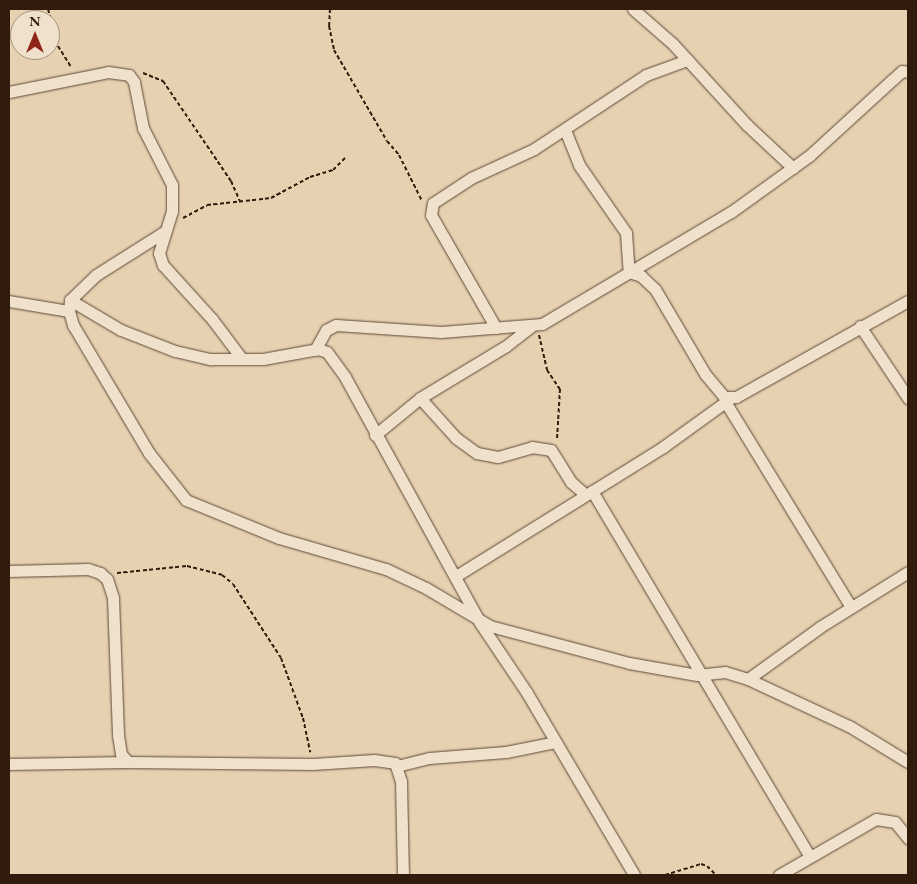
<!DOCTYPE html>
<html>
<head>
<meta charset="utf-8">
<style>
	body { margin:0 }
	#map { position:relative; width:917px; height:884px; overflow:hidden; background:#e6d1b1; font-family:"EB Garamond",serif }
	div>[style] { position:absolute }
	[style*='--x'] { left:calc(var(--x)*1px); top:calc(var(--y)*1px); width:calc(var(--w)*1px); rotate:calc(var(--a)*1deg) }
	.path>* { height:2px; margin-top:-1px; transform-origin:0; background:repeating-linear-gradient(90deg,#311b0d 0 4px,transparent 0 6.5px) }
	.roads { filter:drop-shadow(0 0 1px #5e4836) drop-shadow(0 0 1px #5e4836) }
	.minor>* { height:11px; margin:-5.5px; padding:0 5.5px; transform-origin:5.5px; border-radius:5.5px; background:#efe1cc }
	span { translate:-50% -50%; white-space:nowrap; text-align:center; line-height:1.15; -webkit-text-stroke:4.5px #efe1cc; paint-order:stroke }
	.frame { position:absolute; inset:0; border:10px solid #311b0d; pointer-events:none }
	.north { position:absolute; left:10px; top:10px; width:50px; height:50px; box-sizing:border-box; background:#efe1cc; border:1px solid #a39280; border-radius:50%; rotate:0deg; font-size:14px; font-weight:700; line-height:20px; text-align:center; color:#311b0d }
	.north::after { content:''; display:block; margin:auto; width:18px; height:22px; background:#8f2418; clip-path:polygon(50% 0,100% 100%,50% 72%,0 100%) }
</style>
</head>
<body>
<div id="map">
	<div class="path">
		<i style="--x:48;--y:9;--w:38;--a:75"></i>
		<i style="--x:58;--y:46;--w:25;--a:58"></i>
		<i style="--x:330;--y:9;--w:17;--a:93"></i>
		<i style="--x:329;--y:26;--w:25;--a:78"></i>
		<i style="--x:334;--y:50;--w:105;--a:59.8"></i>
		<i style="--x:387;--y:141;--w:18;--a:49"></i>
		<i style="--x:399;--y:155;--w:51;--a:63.4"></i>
		<i style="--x:143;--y:73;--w:22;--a:22"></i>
		<i style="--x:163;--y:81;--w:121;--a:55.8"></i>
		<i style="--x:231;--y:181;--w:22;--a:66"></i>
		<i style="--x:183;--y:218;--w:27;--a:-28"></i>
		<i style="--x:207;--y:205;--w:64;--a:-6.2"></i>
		<i style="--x:271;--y:198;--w:44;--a:-28.3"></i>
		<i style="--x:310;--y:177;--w:24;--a:-17"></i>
		<i style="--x:333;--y:170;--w:17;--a:-45"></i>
		<i style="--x:539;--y:335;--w:36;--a:77"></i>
		<i style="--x:547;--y:370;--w:23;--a:56"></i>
		<i style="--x:560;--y:389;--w:50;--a:93.4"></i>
		<i style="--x:117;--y:573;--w:70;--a:-5.7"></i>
		<i style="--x:187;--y:566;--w:36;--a:14"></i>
		<i style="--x:222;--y:575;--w:14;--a:39"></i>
		<i style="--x:233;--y:584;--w:88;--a:57"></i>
		<i style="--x:281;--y:658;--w:64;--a:69.9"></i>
		<i style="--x:303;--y:718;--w:35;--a:78"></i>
		<i style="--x:665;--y:875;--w:38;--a:-17"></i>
		<i style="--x:701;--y:864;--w:6;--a:18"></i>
		<i style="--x:707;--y:866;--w:13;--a:45"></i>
	</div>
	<div class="roads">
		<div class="minor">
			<i style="--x:633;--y:9;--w:53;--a:41.2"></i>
			<i style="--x:673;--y:44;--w:110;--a:47.6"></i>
			<i style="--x:747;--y:125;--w:63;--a:43.1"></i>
			<i style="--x:9;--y:92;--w:101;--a:-11.4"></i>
			<i style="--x:108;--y:72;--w:21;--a:8"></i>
			<i style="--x:129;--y:75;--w:9;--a:54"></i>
			<i style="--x:134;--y:82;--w:47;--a:78.9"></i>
			<i style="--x:143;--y:128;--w:64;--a:63"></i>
			<i style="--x:172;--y:185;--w:26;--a:90"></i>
			<i style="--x:172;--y:211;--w:44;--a:107.2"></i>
			<i style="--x:159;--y:253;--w:13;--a:72"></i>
			<i style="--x:163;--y:265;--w:73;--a:47.8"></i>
			<i style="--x:212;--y:319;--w:50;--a:53.1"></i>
			<i style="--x:565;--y:130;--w:38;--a:68"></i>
			<i style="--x:579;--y:165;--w:83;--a:55.3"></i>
			<i style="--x:626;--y:233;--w:39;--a:86"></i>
			<i style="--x:629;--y:272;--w:13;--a:18"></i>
			<i style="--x:641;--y:276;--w:19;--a:43"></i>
			<i style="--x:655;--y:289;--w:99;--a:59.5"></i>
			<i style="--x:705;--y:374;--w:30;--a:50"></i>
			<i style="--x:724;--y:397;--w:12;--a:0"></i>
			<i style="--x:736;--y:397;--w:197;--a:-29.2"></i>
			<i style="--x:164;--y:232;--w:80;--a:147.7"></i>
			<i style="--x:96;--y:275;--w:36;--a:136"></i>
			<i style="--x:70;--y:300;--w:11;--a:95"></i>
			<i style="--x:69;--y:311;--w:15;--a:74"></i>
			<i style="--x:73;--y:325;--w:149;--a:59.3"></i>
			<i style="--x:149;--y:453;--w:60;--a:51.8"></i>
			<i style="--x:186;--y:500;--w:100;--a:22.2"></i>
			<i style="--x:279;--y:538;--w:111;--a:16.2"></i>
			<i style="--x:386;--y:569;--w:44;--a:25.4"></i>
			<i style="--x:426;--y:588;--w:74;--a:30.7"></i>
			<i style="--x:490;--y:626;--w:144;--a:14.9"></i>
			<i style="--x:629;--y:663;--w:69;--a:10"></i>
			<i style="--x:697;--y:675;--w:28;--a:-6"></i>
			<i style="--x:725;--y:672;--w:24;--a:17"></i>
			<i style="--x:748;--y:679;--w:111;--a:25"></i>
			<i style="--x:849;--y:726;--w:69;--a:31.4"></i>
			<i style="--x:70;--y:300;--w:59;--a:30.5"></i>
			<i style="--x:121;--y:330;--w:58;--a:21.3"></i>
			<i style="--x:175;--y:351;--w:37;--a:13"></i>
			<i style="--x:211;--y:359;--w:52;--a:0"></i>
			<i style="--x:263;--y:359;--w:56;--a:-10.3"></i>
			<i style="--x:318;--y:349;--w:9;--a:18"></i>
			<i style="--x:327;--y:352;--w:31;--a:54"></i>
			<i style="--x:345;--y:377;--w:281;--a:61.2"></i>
			<i style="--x:480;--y:623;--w:84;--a:56.1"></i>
			<i style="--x:527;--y:693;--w:211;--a:59.5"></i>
			<i style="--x:9;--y:301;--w:61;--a:9.5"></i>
			<i style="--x:860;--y:326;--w:87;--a:56.3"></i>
			<i style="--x:496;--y:328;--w:130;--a:-119.9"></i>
			<i style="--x:431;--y:215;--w:12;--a:-81"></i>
			<i style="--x:433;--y:203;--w:45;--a:-33.3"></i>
			<i style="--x:471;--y:178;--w:69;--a:-24.7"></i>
			<i style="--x:534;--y:149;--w:134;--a:-33.5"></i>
			<i style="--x:646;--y:75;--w:44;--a:-20.1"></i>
			<i style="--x:315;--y:350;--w:23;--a:-61"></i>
			<i style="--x:326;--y:330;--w:11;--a:-27"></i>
			<i style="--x:336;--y:325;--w:105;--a:3.8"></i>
			<i style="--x:441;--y:332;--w:101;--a:-4.5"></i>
			<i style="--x:542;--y:324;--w:220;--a:-30.7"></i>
			<i style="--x:731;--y:212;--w:96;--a:-35.7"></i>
			<i style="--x:809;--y:156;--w:113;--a:-42.5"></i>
			<i style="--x:892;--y:80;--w:13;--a:-42"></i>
			<i style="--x:902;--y:71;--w:6;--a:9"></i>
			<i style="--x:420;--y:398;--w:54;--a:48"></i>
			<i style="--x:456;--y:438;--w:26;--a:36"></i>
			<i style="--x:477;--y:453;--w:21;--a:11"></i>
			<i style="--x:498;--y:457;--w:35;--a:-16"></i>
			<i style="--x:532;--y:447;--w:19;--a:9"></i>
			<i style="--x:551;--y:450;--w:38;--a:58"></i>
			<i style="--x:571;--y:482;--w:18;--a:41"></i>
			<i style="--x:726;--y:403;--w:239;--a:58.5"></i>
			<i style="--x:375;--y:435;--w:58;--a:-39.4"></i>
			<i style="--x:420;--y:398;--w:100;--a:-31.2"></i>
			<i style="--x:506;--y:346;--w:31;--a:-38"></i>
			<i style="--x:592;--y:491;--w:424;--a:59.2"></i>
			<i style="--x:9;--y:571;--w:79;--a:-1.5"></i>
			<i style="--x:88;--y:569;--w:13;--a:18"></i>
			<i style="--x:100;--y:573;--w:9;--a:41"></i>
			<i style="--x:107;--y:579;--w:20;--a:72"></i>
			<i style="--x:113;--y:598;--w:137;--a:87.9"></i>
			<i style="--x:118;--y:735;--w:19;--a:81"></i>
			<i style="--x:121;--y:754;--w:11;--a:49"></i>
			<i style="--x:128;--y:762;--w:185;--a:0.6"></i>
			<i style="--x:313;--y:764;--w:61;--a:-3.8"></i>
			<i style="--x:374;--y:760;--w:21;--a:8"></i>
			<i style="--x:395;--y:763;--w:19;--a:72"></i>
			<i style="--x:401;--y:781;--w:94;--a:88.8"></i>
			<i style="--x:456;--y:576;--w:244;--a:-31.9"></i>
			<i style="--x:663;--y:447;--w:84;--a:-35.8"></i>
			<i style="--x:748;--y:679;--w:89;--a:-35.8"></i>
			<i style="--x:820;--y:627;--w:104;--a:-32"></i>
			<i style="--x:9;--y:764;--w:119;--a:-1"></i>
			<i style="--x:397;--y:766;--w:33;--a:-14"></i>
			<i style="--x:429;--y:758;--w:77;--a:-4.5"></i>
			<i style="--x:506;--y:752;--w:50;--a:-11.5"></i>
			<i style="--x:779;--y:875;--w:112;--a:-30"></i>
			<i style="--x:876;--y:819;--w:19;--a:9"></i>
			<i style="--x:895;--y:822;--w:21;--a:51"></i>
		</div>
	</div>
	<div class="frame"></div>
	<div class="north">N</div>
</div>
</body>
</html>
